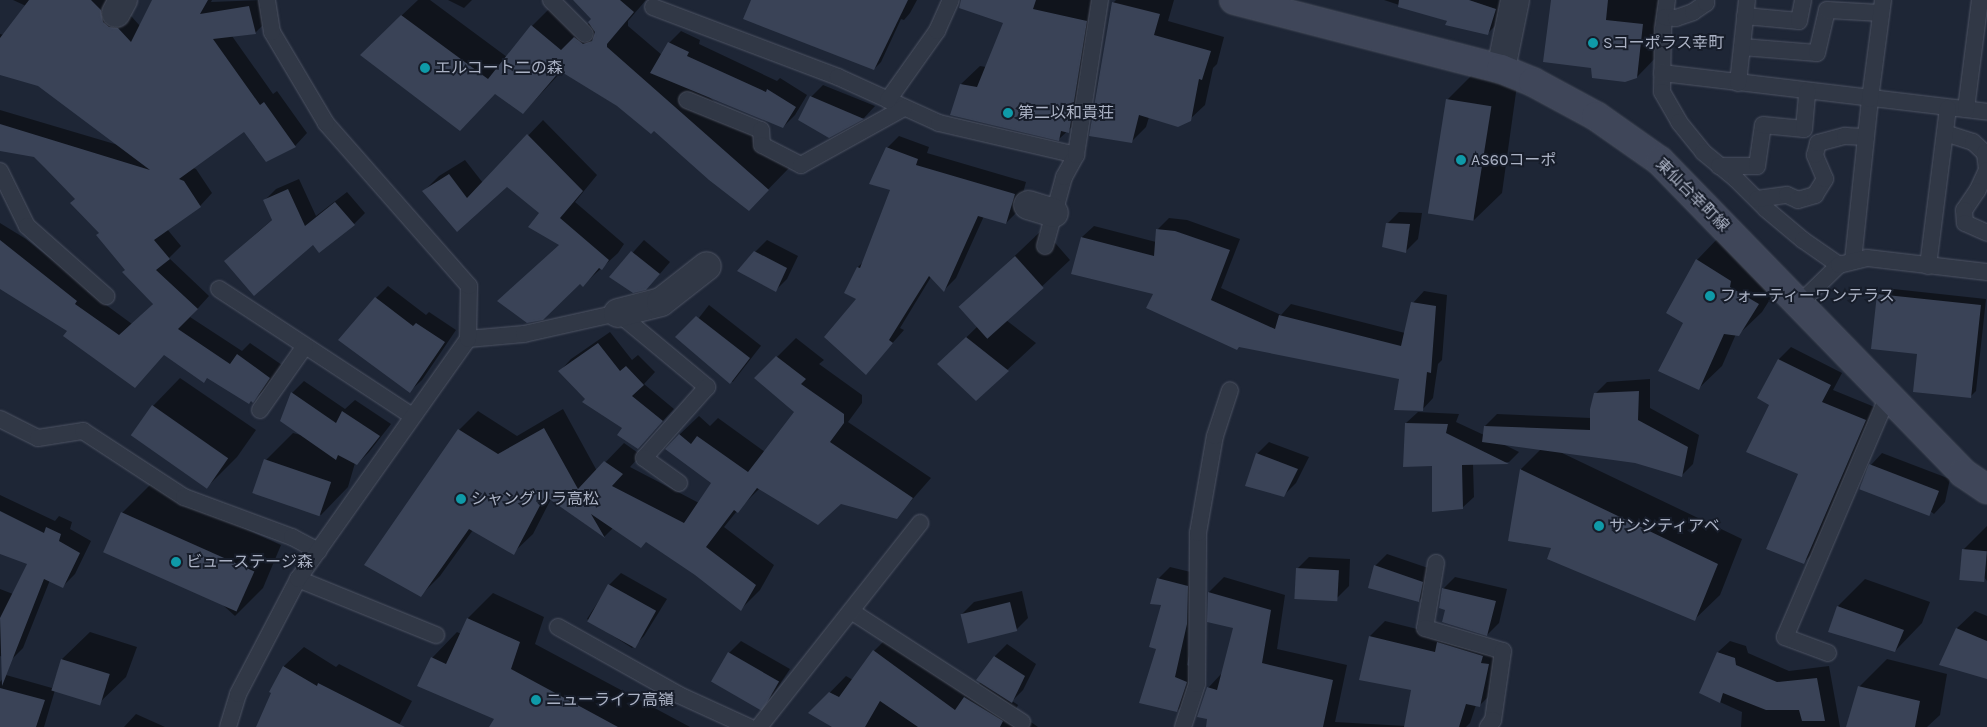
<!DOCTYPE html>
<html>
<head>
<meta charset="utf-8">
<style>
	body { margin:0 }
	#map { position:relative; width:1987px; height:727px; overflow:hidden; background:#1e2636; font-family:Karla,"Noto Sans JP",sans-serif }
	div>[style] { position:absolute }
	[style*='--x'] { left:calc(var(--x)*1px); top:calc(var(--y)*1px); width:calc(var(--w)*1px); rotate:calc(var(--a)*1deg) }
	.shadow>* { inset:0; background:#0007; transform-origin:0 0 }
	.building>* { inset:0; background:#3a4357; transform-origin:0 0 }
	.roads { filter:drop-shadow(0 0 1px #4f5565) drop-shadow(0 0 1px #4f5565) }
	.lane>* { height:16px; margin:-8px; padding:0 8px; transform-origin:8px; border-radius:8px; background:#313846 }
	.street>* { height:28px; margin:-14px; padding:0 14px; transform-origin:14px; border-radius:14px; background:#313846 }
	.secondary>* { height:28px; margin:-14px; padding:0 14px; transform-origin:14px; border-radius:14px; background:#3f4659 }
	.dots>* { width:14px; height:14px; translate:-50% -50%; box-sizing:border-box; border:2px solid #171d2a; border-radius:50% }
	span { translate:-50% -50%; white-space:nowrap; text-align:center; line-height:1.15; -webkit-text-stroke:4px #171d2a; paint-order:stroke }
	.poi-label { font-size:16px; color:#abb2c4 }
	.left { translate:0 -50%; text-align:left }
	.street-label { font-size:16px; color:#abb2c4 }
</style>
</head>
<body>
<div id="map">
	<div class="shadow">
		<i style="clip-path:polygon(13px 0,113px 0,122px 15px,131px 16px,141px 27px,156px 0,212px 0,211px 2px,263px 0,267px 21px,255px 33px,232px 36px,273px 94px,277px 91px,307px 133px,295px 146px,244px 130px,193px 168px,196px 169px,212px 193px,200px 206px,167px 229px,181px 246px,169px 258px,209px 296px,190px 317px,242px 351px,250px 343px,282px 365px,265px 389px,253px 401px,164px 354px,69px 330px,0 287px,0 223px,26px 239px,88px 288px,87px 291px,132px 324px,154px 303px,127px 270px,77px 199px,35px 156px,0 148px,0 110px,118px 145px,38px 85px,0 74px,0 34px,4px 35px,26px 6px)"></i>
		<i style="clip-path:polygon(418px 0,430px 0,507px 57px,532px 26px,553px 5px,583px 29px,593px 19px,575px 0,646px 0,628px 21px,628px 26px,662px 55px,669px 43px,681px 31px,700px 40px,699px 44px,777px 81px,780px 78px,807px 95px,795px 115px,783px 127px,709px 97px,789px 168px,749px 209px,654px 129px,562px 71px,523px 113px,496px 93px,382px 34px)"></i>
		<i style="clip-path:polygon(448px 0,472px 0,464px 8px)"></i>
		<i style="clip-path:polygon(752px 0,917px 0,910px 13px,904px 20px,901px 19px,881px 62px,874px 69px)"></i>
		<i style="clip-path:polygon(991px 0,1093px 0,1087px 113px,1059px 139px,961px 84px,980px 66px,986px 67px,1005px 22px)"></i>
		<i style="clip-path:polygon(1116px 0,1174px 0,1168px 21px,1224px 37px,1217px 64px,1213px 68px,1205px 105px,1190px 119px,1149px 117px,1146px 127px,1132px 141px,1113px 3px)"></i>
		<i style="clip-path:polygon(1384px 0,1513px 0,1509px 12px,1487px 34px)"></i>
		<i style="clip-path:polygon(1553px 0,1669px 0,1664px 49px,1637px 77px)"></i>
		<i style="clip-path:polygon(1475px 72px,1518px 78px,1502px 193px,1474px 220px,1447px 100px)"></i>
		<i style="clip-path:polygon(823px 85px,875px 106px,864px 118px,829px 137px,811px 97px)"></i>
		<i style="clip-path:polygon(543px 120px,597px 175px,575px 202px,624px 244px,618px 253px,583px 285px,541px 213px,507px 186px,457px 230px,424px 191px,439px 176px,465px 160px,483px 183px)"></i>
		<i style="clip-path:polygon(899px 136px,929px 147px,927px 153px,1026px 182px,1018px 211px,1006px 223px,984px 216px,956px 278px,944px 290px,931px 277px,900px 328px,904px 330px,866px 373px,859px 298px,846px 293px,858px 267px,863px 262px,892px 189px,871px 184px,887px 148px)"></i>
		<i style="clip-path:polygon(299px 179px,316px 216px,347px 192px,365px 213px,354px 224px,313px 244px,237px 250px,273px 219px,265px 200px,276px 189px)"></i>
		<i style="clip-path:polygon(1399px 212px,1422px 213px,1418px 239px,1406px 251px,1387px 224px)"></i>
		<i style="clip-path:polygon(1169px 218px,1187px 220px,1240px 239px,1221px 288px,1281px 315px,1291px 304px,1405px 333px,1413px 303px,1424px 291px,1447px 295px,1442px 360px,1438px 364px,1433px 398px,1422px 410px,1400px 378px,1155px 293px,1073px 273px,1082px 237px,1094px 226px,1156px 242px,1157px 230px)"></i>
		<i style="clip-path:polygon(1043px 229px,1070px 260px,1006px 320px,1036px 343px,976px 399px,939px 364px,979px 325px,961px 307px)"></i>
		<i style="clip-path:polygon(1719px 237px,1781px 282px,1762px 312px,1739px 334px,1736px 334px,1722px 366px,1699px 388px,1685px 322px,1697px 260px)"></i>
		<i style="clip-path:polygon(644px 240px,670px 262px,658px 276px,646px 288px,611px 277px)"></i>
		<i style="clip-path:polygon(767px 240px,798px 256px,787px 279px,775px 291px,755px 252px)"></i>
		<i style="clip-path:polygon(388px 286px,426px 315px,429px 312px,456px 330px,422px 380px,410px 391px,376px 298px)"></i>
		<i style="clip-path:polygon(1884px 288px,1986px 299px,1976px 391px,1970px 397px,1918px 353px,1878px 294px)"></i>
		<i style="left:709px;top:305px;width:66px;height:46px;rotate:38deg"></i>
		<i style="clip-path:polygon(610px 332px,632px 360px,638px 355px,655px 372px,644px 384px,674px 409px,638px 448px,624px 428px,560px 371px,571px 359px)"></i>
		<i style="clip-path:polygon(796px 338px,824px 360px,819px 364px,862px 395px,862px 403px,848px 422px,931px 478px,896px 518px,840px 502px,760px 488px,737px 511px,724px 527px,774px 565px,760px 590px,741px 609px,696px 574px,646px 541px,613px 528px,604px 537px,551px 499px,533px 534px,513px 553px,473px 530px,440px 576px,421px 595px,459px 430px,478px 411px,517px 436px,563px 409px,597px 471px,624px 443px,641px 455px,630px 467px,699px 503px,713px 483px,679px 435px,699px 416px,710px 426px,718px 418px,765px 452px,796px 412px,756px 378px)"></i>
		<i style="clip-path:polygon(1791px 347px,1842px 373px,1833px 390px,1877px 408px,1816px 550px,1804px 562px,1800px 474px,1771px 404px,1758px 397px,1779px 359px)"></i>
		<i style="clip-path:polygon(180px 378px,256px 430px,237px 457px,210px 484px,153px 406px)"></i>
		<i style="clip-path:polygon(1650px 379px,1650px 408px,1699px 435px,1693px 464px,1681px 476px,1636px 461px,1560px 452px,1742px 539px,1720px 595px,1695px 619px,1552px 547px,1510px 540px,1521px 469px,1541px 449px,1503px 444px,1519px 452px,1509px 462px,1473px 464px,1474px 497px,1462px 508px,1406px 423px,1418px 412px,1459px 414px,1456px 422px,1484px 435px,1485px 426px,1497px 414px,1591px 418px,1595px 394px,1607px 382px)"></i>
		<i style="clip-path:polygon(304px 381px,345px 409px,355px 400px,391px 424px,369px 452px,357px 464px,355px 463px,348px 487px,321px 515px,266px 460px,293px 433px,301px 435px,292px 393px)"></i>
		<i style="clip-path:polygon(1269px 442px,1309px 457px,1296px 483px,1284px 495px,1257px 454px)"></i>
		<i style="clip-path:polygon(1882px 453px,1950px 479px,1945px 502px,1934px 514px,1871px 465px)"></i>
		<i style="clip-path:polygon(150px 485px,281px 545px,263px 588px,235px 616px,122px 513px)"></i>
		<i style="clip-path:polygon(0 495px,55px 521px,59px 516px,72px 522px,70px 529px,91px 541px,75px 574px,63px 586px,50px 580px,23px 648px,11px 660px,0 656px,0 589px,13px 594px,29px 563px,0 552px)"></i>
		<i style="clip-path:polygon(1987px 526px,1987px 581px,1963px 550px)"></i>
		<i style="clip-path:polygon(1387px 554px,1434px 570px,1431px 589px,1419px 601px,1375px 566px)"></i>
		<i style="clip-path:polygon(1309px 557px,1350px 559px,1349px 586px,1337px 598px,1297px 569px)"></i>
		<i style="clip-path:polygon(1170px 567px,1199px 574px,1199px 611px,1187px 665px,1198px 670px,1189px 699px,1177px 711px,1158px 648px,1163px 604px,1158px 579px)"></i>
		<i style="clip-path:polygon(621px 573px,667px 599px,644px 636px,632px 648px,587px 619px,609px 585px)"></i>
		<i style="clip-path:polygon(1224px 577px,1285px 595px,1277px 649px,1347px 665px,1335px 722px,1406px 726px,1413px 689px,1370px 636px,1385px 621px,1445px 636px,1453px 628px,1497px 641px,1495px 690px,1479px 706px,1476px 705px,1470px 723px,1466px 727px,1207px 727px,1208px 688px,1223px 672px,1235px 627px,1209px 621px,1209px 592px)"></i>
		<i style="clip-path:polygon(1455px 577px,1507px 589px,1499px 623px,1487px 635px,1443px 589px)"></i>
		<i style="clip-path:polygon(1865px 579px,1930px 602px,1922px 623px,1895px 651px,1838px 606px)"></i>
		<i style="clip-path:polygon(1022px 591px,1028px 618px,1016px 630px,962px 614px,974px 602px)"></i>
		<i style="clip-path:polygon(493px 593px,544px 617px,535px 644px,690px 727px,494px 727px,495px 718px,432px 658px,457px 632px,461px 634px,468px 618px)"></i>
		<i style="clip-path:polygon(1975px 611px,1987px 616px,1987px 678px,1957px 628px)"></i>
		<i style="clip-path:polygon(90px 632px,137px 647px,126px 677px,98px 704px,55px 690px,44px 727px,0 727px,0 682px,6px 675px,52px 688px,62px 659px)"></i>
		<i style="clip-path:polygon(890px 635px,969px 693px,981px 682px,978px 680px,995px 656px,1007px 644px,1036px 664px,1023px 690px,1012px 701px,1018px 705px,1015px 711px,1038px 727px,834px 727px,810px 713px,846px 676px,853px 680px,874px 651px)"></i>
		<i style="clip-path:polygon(741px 641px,790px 669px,772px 696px,760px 708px,729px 653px)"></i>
		<i style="clip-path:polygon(1730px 641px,1746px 646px,1748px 653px,1789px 671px,1829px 666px,1840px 727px,1741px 727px,1742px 712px,1700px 693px,1718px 652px)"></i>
		<i style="clip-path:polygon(304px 647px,336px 667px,339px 664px,412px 701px,398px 727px,257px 727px,273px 693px,271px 692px,284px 666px)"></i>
		<i style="clip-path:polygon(1887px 659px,1947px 674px,1940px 715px,1927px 727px,1859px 727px,1859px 687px)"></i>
		<i style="clip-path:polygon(136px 714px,165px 727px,124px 727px)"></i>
	</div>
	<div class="building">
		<i style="clip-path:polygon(29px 0,91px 0,101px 10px,103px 22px,109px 27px,118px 28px,131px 42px,152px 0,208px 0,200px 14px,249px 6px,256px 34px,213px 39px,260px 105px,264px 102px,296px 147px,266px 162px,244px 132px,179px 179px,184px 181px,201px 207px,154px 240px,170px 259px,156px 270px,198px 309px,178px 329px,230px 364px,237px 354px,270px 378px,253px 403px,251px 401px,249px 404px,207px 378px,204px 383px,164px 355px,135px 388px,63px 336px,67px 331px,0 289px,0 240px,77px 301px,75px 304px,119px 335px,153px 304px,122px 272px,125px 270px,96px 235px,99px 233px,70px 203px,75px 199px,44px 167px,34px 157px,0 151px,0 124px,150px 170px,38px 86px,0 75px,0 38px)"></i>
		<i style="clip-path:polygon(573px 0,620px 0,634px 12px,607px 44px,607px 47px,769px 190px,749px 211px,709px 180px,654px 131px,651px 134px,617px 106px,560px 71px,523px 114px,495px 94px,460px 131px,360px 55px,401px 15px,488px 79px,531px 25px,561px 50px,574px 37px,583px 44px,592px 41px,595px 32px,588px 22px,591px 19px)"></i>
		<i style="clip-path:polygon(751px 0,908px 0,874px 70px,743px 19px)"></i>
		<i style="clip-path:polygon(961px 0,1036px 0,1033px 9px,1087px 21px,1069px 133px,1061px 131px,1059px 141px,950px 115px,960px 84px,977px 87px,1003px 23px,959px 8px)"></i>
		<i style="clip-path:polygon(1399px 0,1469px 0,1496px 9px,1488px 35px,1445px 25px,1447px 21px,1398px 7px)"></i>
		<i style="clip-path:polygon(1551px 0,1608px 0,1606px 20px,1643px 24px,1637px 78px,1625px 82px,1592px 78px,1591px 68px,1543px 62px)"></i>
		<i style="clip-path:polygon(1112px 2px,1160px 14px,1154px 35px,1211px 51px,1202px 80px,1199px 79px,1191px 121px,1178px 127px,1139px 115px,1132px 143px,1089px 136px)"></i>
		<i style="clip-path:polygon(668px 42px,689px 52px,687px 56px,766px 92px,767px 89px,796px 107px,783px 128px,650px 73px)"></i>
		<i style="clip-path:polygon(810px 96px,864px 119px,829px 138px,798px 120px)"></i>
		<i style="left:1446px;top:99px;width:46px;height:116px;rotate:9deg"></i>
		<i style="clip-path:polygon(527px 134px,583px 191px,560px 218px,609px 260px,602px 270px,599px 268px,583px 287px,580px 284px,543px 320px,527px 323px,497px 301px,559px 245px,528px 227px,539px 213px,507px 187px,457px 232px,422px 191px,449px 174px,467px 198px)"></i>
		<i style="clip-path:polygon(886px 147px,918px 159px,916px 165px,1015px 194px,1006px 224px,978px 216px,944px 292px,929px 276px,889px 340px,893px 343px,866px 375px,824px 337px,856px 299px,844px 293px,857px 267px,860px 268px,890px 190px,869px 184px)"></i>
		<i style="clip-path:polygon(288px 189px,305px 226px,335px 202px,355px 225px,319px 253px,313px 245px,254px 296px,224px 261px,272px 220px,263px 200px)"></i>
		<i style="clip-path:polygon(1386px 223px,1410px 224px,1406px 253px,1382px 247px)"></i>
		<i style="clip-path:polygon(1156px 229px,1175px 231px,1230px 250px,1211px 300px,1275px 329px,1279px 315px,1401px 346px,1411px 302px,1436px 306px,1431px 373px,1427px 372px,1423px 411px,1394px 410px,1399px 379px,1239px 347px,1237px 350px,1146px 308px,1153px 294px,1071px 274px,1081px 237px,1154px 256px)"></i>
		<i style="clip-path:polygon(631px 251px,660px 274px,646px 290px,633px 293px,609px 277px)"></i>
		<i style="clip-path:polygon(754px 251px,787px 268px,776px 292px,737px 271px)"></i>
		<i style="left:1015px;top:256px;width:43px;height:76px;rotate:48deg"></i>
		<i style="clip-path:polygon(1696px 259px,1731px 281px,1730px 287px,1759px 304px,1739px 336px,1724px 334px,1699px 390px,1658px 371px,1683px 323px,1666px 313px)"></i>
		<i style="clip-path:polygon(1877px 294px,1981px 305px,1971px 398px,1913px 392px,1917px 354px,1871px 349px)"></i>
		<i style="clip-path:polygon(375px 297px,413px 326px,416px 323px,445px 342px,410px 393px,338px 340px)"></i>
		<i style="clip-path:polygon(696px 316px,750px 358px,730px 384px,675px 337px)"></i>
		<i style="clip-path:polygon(966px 337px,1009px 371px,976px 401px,937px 364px)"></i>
		<i style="clip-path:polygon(598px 343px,620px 371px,626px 366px,644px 385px,632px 396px,663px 421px,638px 449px,617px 435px,622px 428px,582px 402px,585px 399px,558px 371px)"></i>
		<i style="clip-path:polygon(776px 356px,806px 379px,801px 384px,844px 414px,844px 423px,830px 442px,913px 498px,897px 519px,841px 504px,818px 525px,757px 488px,738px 513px,734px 510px,706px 547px,756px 585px,741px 611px,695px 575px,646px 542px,641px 548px,591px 514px,605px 538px,545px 496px,514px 555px,469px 529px,421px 597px,364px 565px,458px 429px,498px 454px,544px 428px,578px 489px,604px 461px,623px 474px,612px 486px,684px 523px,711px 483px,665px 449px,679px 434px,691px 444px,697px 436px,748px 472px,794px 412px,754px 378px)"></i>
		<i style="clip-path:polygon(1778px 359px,1831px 385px,1822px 402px,1866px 420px,1804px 564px,1766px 549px,1798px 474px,1746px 452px,1769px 405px,1757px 398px)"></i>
		<i style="clip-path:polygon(1639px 391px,1638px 420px,1688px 447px,1682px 477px,1635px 463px,1482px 442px,1484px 426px,1590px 430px,1590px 409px,1594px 393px)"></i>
		<i style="clip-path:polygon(291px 392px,336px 423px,342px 411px,380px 436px,357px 465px,338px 455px,336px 460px,280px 421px)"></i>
		<i style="left:152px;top:405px;width:93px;height:37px;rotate:35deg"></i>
		<i style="clip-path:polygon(1405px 423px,1448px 424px,1446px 433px,1509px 464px,1462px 465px,1463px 509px,1432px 512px,1432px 466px,1403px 467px)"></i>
		<i style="clip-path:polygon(1256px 453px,1298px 469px,1284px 497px,1245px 486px)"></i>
		<i style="left:264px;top:459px;width:71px;height:36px;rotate:19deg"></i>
		<i style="left:1869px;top:464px;width:75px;height:27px;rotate:21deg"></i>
		<i style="clip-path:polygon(1520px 469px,1718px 564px,1695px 621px,1547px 559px,1551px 548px,1508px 541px)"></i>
		<i style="clip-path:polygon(0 511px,44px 533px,46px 527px,61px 534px,59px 541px,80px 553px,63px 588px,44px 579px,2px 686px,0 618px,27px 564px,0 554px)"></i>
		<i style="left:121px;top:512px;width:146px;height:44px;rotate:24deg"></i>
		<i style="left:1962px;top:549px;width:25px;height:31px;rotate:5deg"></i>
		<i style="clip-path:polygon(1374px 565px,1423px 582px,1419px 602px,1368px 588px)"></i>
		<i style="left:1296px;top:568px;width:43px;height:31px;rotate:3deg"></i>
		<i style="clip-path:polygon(1157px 578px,1188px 586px,1187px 624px,1175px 677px,1187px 682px,1177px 712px,1139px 703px,1156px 649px,1149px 647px,1161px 605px,1150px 604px)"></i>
		<i style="left:608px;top:584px;width:55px;height:43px;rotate:29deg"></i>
		<i style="clip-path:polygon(1442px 588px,1496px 601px,1487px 636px,1442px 622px,1445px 610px,1439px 608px)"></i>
		<i style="clip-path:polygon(1208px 592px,1271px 610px,1262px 663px,1333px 680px,1323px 727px,1206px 727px,1207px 719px,1197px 717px,1207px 687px,1217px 690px,1233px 628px,1207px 622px)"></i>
		<i style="left:1010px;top:602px;width:30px;height:51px;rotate:76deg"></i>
		<i style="clip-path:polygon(1837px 606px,1904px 630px,1895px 652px,1828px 632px)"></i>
		<i style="clip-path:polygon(467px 618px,520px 642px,511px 669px,618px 727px,489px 727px,494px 719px,417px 686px,431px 657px,446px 664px)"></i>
		<i style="clip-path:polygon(1956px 628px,1987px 641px,1987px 679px,1939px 665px)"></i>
		<i style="clip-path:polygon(1369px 636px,1435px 652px,1437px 642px,1483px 656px,1481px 663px,1489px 664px,1480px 707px,1466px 704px,1459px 727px,1404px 727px,1411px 690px,1359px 680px)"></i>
		<i style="clip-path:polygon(873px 650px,955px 710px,964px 697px,1003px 721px,1000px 727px,918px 727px,880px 701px,865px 727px,832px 727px,808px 713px,829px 692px,839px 697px)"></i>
		<i style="left:728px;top:652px;width:59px;height:34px;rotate:30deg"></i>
		<i style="clip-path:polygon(1717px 652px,1735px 658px,1736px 665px,1777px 682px,1817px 678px,1825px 721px,1802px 721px,1799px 710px,1766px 710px,1723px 693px,1720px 703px,1699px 693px)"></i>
		<i style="clip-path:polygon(994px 656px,1025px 676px,1012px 703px,976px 680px)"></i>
		<i style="left:61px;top:659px;width:51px;height:33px;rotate:17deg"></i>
		<i style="clip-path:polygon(283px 666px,317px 686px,318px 683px,405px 727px,256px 727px,271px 693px,269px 692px)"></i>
		<i style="clip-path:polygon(1858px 686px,1920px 701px,1915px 727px,1846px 727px)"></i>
		<i style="clip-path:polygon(0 688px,45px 700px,36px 727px,0 727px)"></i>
	</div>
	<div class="roads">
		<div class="lane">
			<i style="--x:551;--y:0;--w:48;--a:45"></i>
			<i style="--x:1667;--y:0;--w:30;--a:98"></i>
			<i style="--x:1663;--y:30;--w:62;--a:90.9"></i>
			<i style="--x:1662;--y:92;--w:34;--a:60"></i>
			<i style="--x:1679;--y:122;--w:38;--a:51"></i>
			<i style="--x:1703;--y:152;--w:43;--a:39.3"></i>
			<i style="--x:1736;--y:179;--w:42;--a:45"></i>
			<i style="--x:1766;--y:209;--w:48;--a:40"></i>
			<i style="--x:1803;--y:240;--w:44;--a:34.8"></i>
			<i style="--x:653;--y:7;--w:198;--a:20.7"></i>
			<i style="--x:838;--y:77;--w:111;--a:24.5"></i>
			<i style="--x:939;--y:123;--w:141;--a:13.1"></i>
			<i style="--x:1745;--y:16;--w:54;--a:5.3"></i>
			<i style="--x:1799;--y:21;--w:21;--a:-79"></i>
			<i style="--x:1665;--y:17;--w:11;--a:5"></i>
			<i style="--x:1676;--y:18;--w:18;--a:-19"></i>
			<i style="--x:1693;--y:12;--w:16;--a:-35"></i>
			<i style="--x:1706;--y:3;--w:3;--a:-90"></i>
			<i style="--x:1742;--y:47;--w:75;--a:4.6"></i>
			<i style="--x:1817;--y:53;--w:44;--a:-76.9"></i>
			<i style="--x:1827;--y:10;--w:54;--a:3.2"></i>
			<i style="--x:1662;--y:73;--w:327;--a:6.8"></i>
			<i style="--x:1738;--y:83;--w:83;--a:-83.8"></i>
			<i style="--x:687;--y:100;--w:80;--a:22.1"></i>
			<i style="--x:761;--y:130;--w:15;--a:86"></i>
			<i style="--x:762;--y:145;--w:44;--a:27.1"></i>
			<i style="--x:801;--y:165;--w:118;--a:-29"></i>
			<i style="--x:888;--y:100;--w:85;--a:-54.6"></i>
			<i style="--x:937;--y:31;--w:34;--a:-66"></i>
			<i style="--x:1966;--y:109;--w:110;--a:-82.7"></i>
			<i style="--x:1945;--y:133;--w:29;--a:18"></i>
			<i style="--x:1973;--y:142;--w:16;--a:43"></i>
			<i style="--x:1985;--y:153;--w:17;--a:83"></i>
			<i style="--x:1987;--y:170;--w:23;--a:115"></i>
			<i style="--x:1977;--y:191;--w:23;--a:124"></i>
			<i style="--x:1964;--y:210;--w:13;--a:86"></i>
			<i style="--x:1965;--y:223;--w:24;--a:24"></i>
			<i style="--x:1719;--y:166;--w:38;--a:0"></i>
			<i style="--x:1757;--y:166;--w:41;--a:-81.7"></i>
			<i style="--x:1763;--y:125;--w:41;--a:5.6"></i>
			<i style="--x:1804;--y:129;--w:38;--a:-85"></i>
			<i style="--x:0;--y:171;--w:61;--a:63.9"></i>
			<i style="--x:27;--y:226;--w:106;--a:41.5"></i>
			<i style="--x:1757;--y:199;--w:30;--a:-8"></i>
			<i style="--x:1787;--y:195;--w:12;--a:24"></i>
			<i style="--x:1798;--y:200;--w:18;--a:-16"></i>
			<i style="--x:1815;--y:195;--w:19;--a:-58"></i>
			<i style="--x:1825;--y:179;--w:26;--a:-113"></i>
			<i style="--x:1815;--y:155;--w:12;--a:-76"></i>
			<i style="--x:1818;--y:143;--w:28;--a:-15"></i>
			<i style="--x:1845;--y:136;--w:21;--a:3"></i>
			<i style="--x:1045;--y:246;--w:72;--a:-74.6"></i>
			<i style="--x:1064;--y:177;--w:25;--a:-61"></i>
			<i style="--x:1076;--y:155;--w:157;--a:-81.2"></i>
			<i style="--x:1853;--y:261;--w:163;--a:-84"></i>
			<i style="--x:1870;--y:99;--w:100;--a:-82.5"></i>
			<i style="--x:1928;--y:266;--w:159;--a:-82.8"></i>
			<i style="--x:219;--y:289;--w:231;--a:33.3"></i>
			<i style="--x:1799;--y:304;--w:56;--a:-44.3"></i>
			<i style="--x:1839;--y:265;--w:29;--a:-14"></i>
			<i style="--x:1867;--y:258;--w:121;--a:6.7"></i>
			<i style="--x:468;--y:339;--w:56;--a:-5.1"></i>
			<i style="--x:524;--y:334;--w:96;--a:-12.6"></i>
			<i style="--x:618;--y:313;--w:116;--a:39.7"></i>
			<i style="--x:707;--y:387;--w:95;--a:131.6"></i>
			<i style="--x:644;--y:458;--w:43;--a:35.5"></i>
			<i style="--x:260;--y:410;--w:78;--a:-54.9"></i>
			<i style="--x:0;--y:419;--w:42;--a:26.6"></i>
			<i style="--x:38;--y:438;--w:46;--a:-8.8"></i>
			<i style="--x:83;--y:431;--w:121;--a:33.2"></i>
			<i style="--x:184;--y:497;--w:115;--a:20.3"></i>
			<i style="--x:292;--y:537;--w:30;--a:28"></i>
			<i style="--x:1436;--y:563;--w:66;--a:99.6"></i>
			<i style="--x:1425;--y:628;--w:81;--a:16.4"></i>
			<i style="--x:1503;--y:651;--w:70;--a:98.2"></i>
			<i style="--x:1493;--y:720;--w:9;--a:126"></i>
			<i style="--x:298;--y:579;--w:149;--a:22.1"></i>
			<i style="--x:851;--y:611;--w:204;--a:33"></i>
			<i style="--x:558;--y:627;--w:139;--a:29.3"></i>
			<i style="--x:679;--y:695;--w:77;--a:24.6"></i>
			<i style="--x:1828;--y:653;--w:46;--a:-159.6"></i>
			<i style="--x:1785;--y:637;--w:263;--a:-66.9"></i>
			<i style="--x:228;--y:727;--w:34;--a:-73"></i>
			<i style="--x:238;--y:694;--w:130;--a:-62.4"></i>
			<i style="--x:298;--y:579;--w:294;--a:-54.7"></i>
			<i style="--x:468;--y:339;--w:53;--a:-88.9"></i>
			<i style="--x:469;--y:286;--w:217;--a:-131.3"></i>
			<i style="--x:326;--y:123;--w:106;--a:-120.7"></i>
			<i style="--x:272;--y:32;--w:32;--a:-99"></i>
			<i style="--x:759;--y:727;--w:260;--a:-51.7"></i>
			<i style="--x:1183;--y:727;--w:45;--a:-72"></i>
			<i style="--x:1197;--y:684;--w:151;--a:-89.6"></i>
			<i style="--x:1198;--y:533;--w:98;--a:-80.1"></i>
			<i style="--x:1215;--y:436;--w:48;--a:-71.9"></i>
		</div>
		<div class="street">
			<i style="--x:116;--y:13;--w:15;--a:-62"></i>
			<i style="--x:1501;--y:69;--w:70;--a:-78.5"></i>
			<i style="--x:1028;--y:205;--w:27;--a:17"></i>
			<i style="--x:618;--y:313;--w:44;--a:-14.3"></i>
			<i style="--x:661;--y:302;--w:58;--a:-38"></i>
		</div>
		<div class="secondary">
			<i style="--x:1234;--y:0;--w:276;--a:14.5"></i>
			<i style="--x:1501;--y:69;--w:35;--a:22"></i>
			<i style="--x:1533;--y:82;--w:72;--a:28.4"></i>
			<i style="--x:1596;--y:116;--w:78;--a:35.1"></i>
			<i style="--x:1660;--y:161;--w:435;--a:45.8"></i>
			<i style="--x:1963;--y:473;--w:29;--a:34"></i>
		</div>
	</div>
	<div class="dots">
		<i style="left:1593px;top:43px;background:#0f9aa8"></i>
		<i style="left:425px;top:68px;background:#0f9aa8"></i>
		<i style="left:1008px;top:113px;background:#0f9aa8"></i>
		<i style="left:1461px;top:160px;background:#0f9aa8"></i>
		<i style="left:1710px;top:296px;background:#0f9aa8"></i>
		<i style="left:461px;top:499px;background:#0f9aa8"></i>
		<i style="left:1599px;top:526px;background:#0f9aa8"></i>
		<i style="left:176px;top:562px;background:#0f9aa8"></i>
		<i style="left:536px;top:700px;background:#0f9aa8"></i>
	</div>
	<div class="poi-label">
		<span class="left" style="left:1603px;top:43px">Sコーポラス幸町</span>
		<span class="left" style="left:435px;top:68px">エルコート二の森</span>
		<span class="left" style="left:1018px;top:113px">第二以和貴荘</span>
		<span class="left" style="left:1471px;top:160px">AS60コーポ</span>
		<span class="left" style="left:1720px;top:296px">フォーティーワンテラス</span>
		<span class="left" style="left:471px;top:499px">シャングリラ高松</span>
		<span class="left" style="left:1609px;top:526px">サンシティアベ</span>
		<span class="left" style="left:186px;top:562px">ビューステージ森</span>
		<span class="left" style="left:546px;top:700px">ニューライフ高嶺</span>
	</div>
	<div class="street-label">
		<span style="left:1692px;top:195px;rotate:45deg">東仙台幸町線</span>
	</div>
</div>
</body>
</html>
